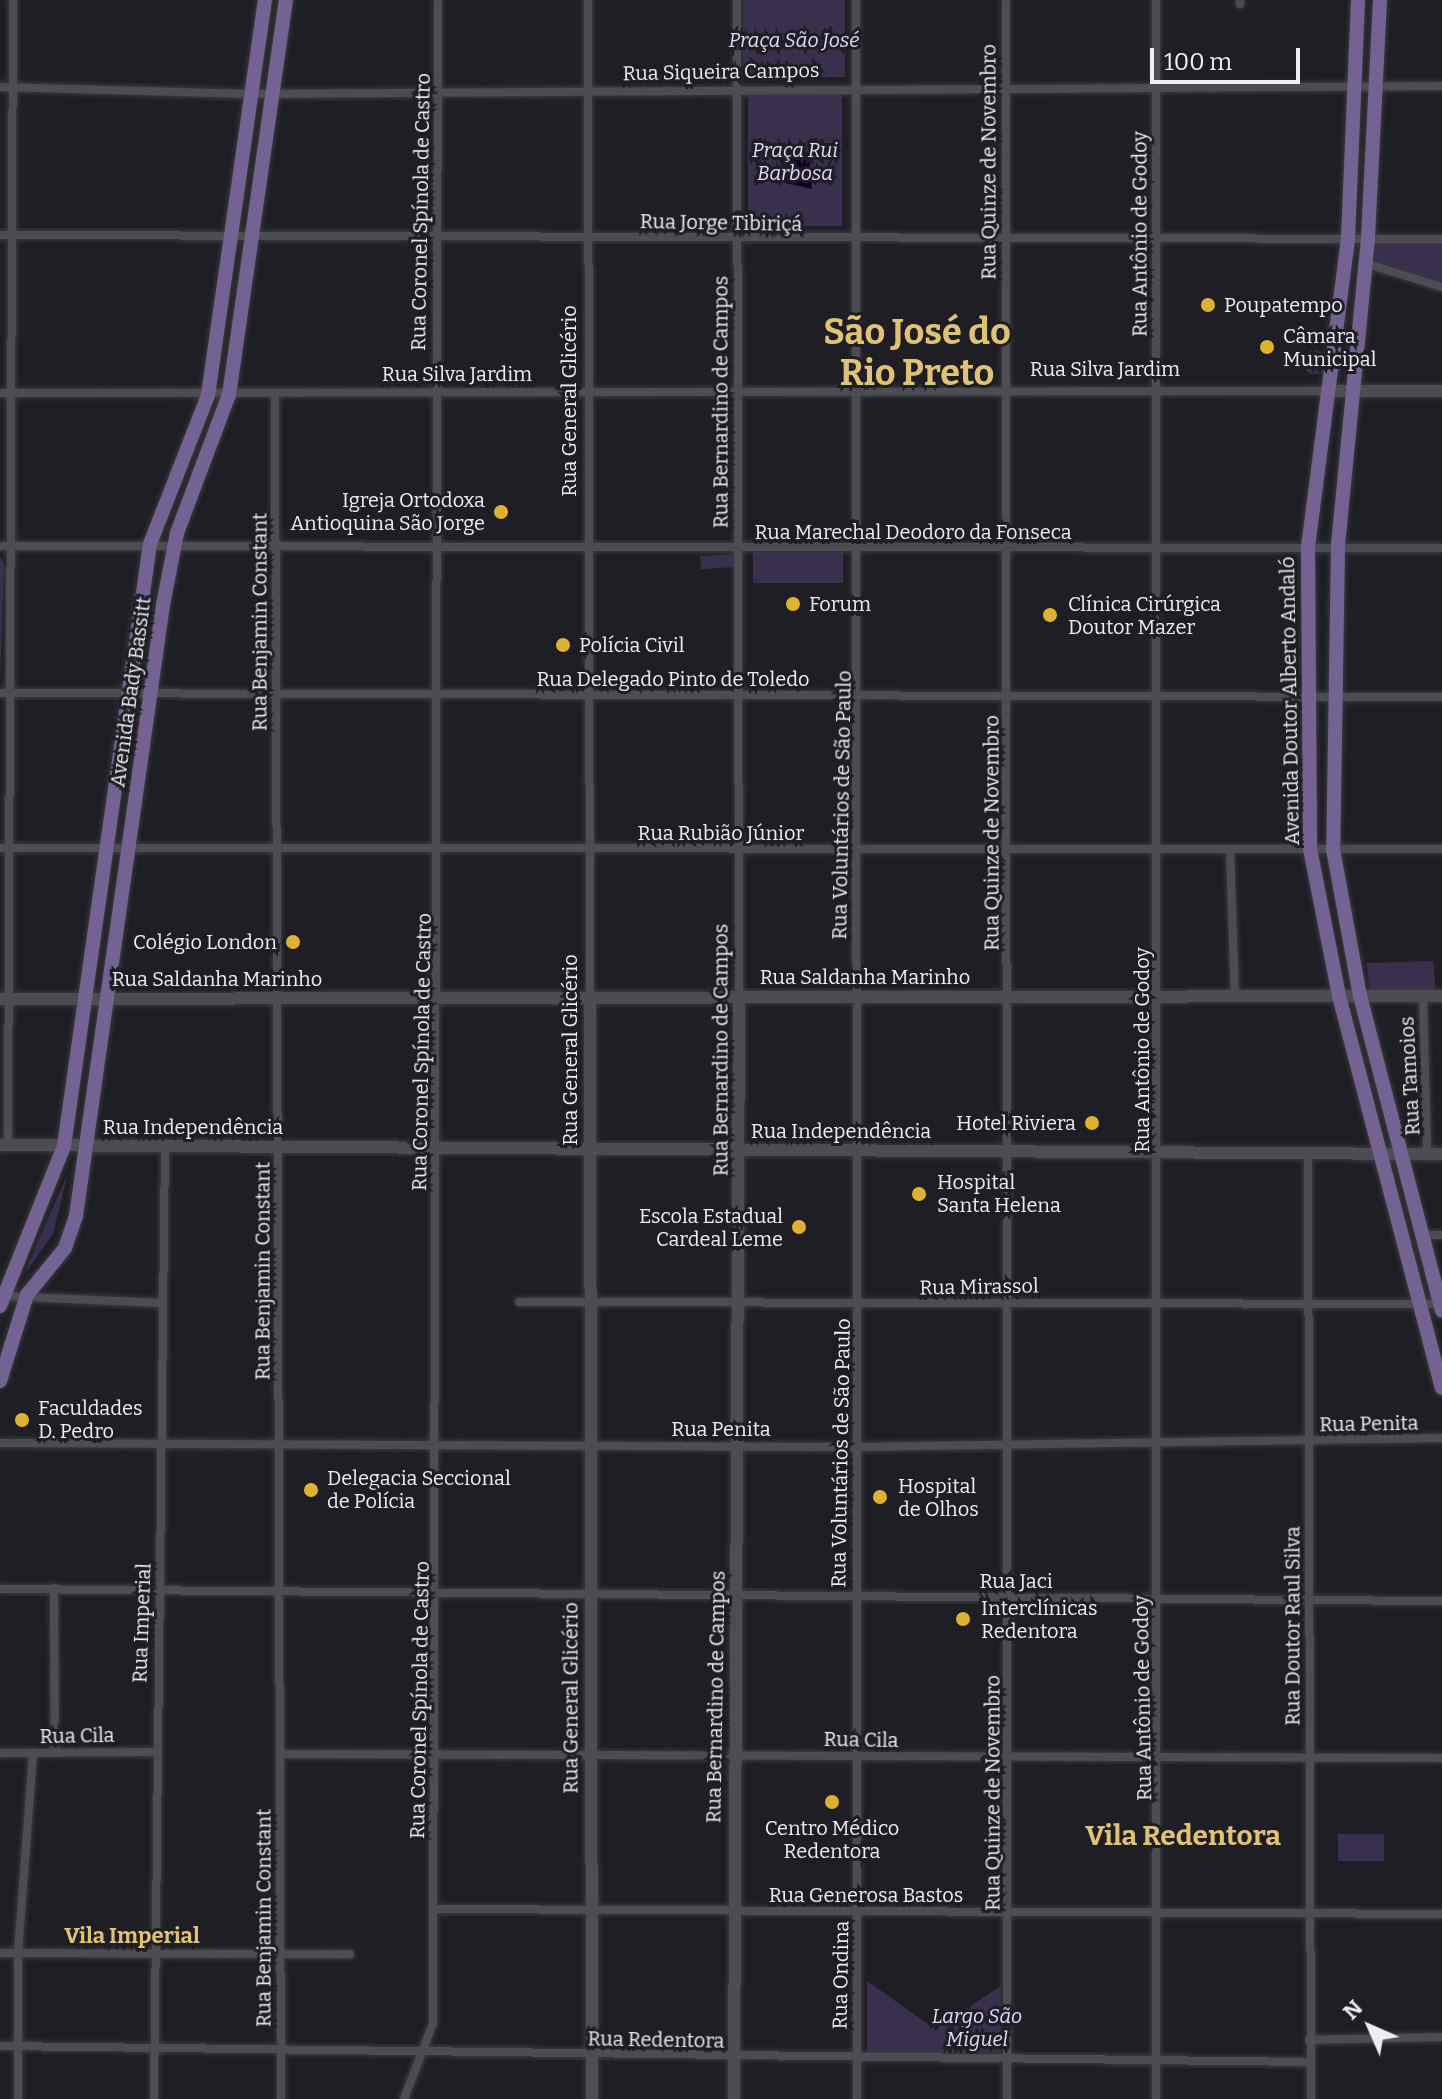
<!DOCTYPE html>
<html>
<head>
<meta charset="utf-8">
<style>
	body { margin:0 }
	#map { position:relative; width:1442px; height:2099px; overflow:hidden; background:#1f1e24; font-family:Bitter,serif }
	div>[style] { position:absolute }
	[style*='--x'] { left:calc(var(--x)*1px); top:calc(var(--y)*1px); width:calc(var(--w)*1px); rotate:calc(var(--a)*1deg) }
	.green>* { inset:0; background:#39304e; transform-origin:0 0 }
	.round { border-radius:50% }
	.water>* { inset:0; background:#100028 }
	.roads { filter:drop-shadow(0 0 2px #3b3a3f) drop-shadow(0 0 2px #3b3a3f) }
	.street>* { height:8px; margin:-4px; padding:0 4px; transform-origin:4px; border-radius:4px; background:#4e4c53 }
	.secondary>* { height:12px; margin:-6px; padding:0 6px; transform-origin:6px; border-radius:6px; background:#4e4c53 }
	.primary>* { height:14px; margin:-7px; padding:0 7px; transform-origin:7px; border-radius:7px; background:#736393 }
	.dots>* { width:22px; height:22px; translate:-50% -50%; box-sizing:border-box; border:4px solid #1f1e24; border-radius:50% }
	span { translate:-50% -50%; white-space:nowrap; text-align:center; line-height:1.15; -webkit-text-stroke:6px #1f1e24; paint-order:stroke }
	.park-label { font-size:20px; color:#e1d8fa; font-style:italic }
	.street-label { font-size:20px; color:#eeedf1 }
	.poi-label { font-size:20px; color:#eeedf1 }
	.left { translate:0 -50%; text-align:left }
	.right { translate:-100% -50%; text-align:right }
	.neighbourhood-label { font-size:22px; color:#e0c277; font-weight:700 }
	.district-label { font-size:28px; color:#e0c277; font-weight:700 }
	.town-label { font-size:36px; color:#e0c277; font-weight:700 }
	.north { position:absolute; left:1330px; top:1987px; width:80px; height:80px; -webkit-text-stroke:6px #1f1e24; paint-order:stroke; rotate:315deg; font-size:22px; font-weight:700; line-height:32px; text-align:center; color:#eeedf1 }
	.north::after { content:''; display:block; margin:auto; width:28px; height:36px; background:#eeedf1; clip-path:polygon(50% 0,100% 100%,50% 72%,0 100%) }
	.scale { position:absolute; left:1150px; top:48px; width:150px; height:36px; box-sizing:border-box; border:4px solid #eeedf1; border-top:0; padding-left:10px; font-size:24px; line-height:28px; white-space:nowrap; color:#eeedf1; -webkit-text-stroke:6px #1f1e24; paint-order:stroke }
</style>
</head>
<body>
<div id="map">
	<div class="green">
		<i style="left:743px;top:0;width:102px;height:77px"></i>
		<i style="left:748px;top:94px;width:94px;height:132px"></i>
		<i style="clip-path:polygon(1375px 242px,1442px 243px,1442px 282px,1374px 261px)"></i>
		<i class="round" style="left:1303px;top:350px;width:24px;height:24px"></i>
		<i style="left:753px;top:552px;width:90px;height:31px"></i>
		<i style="left:733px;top:554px;width:13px;height:33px;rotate:86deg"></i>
		<i style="clip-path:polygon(0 557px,4px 563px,0 681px)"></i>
		<i style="clip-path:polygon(1433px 961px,1436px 993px,1370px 992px,1366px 963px)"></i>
		<i style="clip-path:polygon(68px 1173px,53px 1234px,25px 1273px,37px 1243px)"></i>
		<i style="left:1338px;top:1834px;width:46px;height:27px"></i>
		<i style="clip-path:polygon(867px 1981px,935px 2029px,1001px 1986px,1000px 2053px,867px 2053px)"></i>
	</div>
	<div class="water">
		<i style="clip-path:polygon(785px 153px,809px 153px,812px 189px,785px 183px)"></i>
	</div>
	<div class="roads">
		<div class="street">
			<i style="--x:588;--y:0;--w:998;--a:89.89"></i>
			<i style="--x:737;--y:0;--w:998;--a:89.89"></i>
			<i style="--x:856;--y:0;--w:2099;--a:89.97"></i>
			<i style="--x:1006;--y:0;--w:2099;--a:89.97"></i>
			<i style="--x:1240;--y:0;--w:4;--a:90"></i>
			<i style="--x:0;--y:87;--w:251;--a:1.6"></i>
			<i style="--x:251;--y:94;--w:1191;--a:-0.38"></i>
			<i style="--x:0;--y:235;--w:1442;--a:0.16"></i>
			<i style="--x:1365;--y:263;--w:81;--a:17.3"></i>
			<i style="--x:0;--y:393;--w:1328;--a:-0.09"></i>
			<i style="--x:275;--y:394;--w:1705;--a:89.8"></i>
			<i style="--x:0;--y:546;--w:1442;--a:0.08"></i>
			<i style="--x:0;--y:693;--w:1442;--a:0.16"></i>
			<i style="--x:0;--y:848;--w:1442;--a:0.04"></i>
			<i style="--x:1230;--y:849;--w:147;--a:88.1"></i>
			<i style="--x:1423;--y:996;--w:158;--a:88.5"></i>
			<i style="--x:8;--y:1145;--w:1145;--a:-89.75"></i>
			<i style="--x:1308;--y:1153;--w:946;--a:89.82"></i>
			<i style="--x:1421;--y:1235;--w:21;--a:0"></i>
			<i style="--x:1;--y:1296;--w:162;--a:2.5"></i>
			<i style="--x:519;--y:1302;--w:921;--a:0.12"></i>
			<i style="--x:0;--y:1443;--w:856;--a:0.27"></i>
			<i style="--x:856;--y:1447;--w:586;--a:-0.88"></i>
			<i style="--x:54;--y:1588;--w:165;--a:89.7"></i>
			<i style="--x:0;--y:1589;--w:1442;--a:0.48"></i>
			<i style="--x:0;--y:1753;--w:154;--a:-0.4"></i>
			<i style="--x:280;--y:1754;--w:1162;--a:0.2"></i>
			<i style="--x:434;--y:1909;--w:1008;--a:0.28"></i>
			<i style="--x:0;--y:1953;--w:350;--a:0.2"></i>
			<i style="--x:1309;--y:2040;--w:133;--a:-1.3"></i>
			<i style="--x:0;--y:2046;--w:1311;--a:0.7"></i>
			<i style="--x:18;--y:2099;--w:146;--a:-90"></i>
			<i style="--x:18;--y:1953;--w:201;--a:-85.7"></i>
			<i style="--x:154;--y:2099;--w:951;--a:-89.34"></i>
			<i style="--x:404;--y:2099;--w:81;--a:-69.1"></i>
			<i style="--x:433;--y:2023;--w:2023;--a:-89.86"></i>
			<i style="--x:1156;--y:2099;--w:2099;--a:-90"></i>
		</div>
		<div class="secondary">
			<i style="--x:1328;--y:391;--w:114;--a:0"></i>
			<i style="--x:590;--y:998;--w:1101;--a:89.9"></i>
			<i style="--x:0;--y:999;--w:1442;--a:-0.12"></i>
			<i style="--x:0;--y:1145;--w:1442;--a:0.36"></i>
			<i style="--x:734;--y:2099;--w:1101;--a:-89.74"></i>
		</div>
		<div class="primary">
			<i style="--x:1358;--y:0;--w:239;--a:92.4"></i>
			<i style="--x:1348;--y:239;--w:312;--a:97.4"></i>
			<i style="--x:1308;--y:548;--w:301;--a:89.6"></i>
			<i style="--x:1310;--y:849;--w:150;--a:78.8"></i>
			<i style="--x:1339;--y:996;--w:405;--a:75.3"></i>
			<i style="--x:1380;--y:0;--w:239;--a:92.9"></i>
			<i style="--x:1368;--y:239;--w:309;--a:95.6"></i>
			<i style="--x:1338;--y:547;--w:302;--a:90.9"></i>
			<i style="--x:1333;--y:849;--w:149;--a:79.6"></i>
			<i style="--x:1360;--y:996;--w:325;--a:75.4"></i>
			<i style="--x:0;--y:1306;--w:172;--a:-68.2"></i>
			<i style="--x:64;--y:1146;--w:608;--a:-81.87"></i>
			<i style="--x:150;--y:544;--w:160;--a:-68.7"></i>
			<i style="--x:208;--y:395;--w:399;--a:-81.8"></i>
			<i style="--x:0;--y:1381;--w:90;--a:-72.6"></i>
			<i style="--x:27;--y:1295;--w:60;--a:-51"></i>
			<i style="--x:65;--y:1248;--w:34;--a:-71"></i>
			<i style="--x:76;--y:1216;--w:617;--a:-81.9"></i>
			<i style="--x:163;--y:605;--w:73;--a:-79"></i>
			<i style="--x:177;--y:533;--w:147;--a:-69.4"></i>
			<i style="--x:229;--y:395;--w:399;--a:-81.8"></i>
		</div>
	</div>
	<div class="dots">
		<i style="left:1208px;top:305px;background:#deb133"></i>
		<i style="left:1267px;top:347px;background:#deb133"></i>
		<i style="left:501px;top:512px;background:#deb133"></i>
		<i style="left:793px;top:604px;background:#deb133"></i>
		<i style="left:1050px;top:615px;background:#deb133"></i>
		<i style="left:563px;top:645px;background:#deb133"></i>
		<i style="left:293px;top:942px;background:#deb133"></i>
		<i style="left:1092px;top:1123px;background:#deb133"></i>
		<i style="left:919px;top:1194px;background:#deb133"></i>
		<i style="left:799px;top:1227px;background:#deb133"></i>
		<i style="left:22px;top:1420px;background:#deb133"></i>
		<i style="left:311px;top:1490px;background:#deb133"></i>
		<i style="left:880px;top:1497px;background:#deb133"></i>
		<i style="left:963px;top:1619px;background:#deb133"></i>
		<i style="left:832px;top:1802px;background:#deb133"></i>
	</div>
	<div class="park-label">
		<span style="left:794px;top:40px">Praça São José</span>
		<span style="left:795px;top:162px">Praça Rui<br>Barbosa</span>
		<span style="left:977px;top:2028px">Largo São<br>Miguel</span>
	</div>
	<div class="street-label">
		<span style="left:721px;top:72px;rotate:-1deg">Rua Siqueira Campos</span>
		<span style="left:989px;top:162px;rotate:-90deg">Rua Quinze de Novembro</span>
		<span style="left:421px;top:212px;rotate:-89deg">Rua Coronel Spínola de Castro</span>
		<span style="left:721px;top:223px;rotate:1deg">Rua Jorge Tibiriçá</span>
		<span style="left:1140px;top:234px;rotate:-90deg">Rua Antônio de Godoy</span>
		<span style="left:1105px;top:369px">Rua Silva Jardim</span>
		<span style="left:457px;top:374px">Rua Silva Jardim</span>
		<span style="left:569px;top:401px;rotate:-90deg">Rua General Glicério</span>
		<span style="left:721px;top:402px;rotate:-90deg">Rua Bernardino de Campos</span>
		<span style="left:913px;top:532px">Rua Marechal Deodoro da Fonseca</span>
		<span style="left:260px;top:622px;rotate:-90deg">Rua Benjamin Constant</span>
		<span style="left:673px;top:679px">Rua Delegado Pinto de Toledo</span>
		<span style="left:131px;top:692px;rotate:-82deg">Avenida Bady Bassitt</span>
		<span style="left:1290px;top:701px;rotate:-91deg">Avenida Doutor Alberto Andaló</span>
		<span style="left:842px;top:805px;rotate:-89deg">Rua Voluntários de São Paulo</span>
		<span style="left:721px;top:833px">Rua Rubião Júnior</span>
		<span style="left:992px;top:833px;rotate:-90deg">Rua Quinze de Novembro</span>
		<span style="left:865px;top:977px">Rua Saldanha Marinho</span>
		<span style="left:217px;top:979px">Rua Saldanha Marinho</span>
		<span style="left:570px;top:1050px;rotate:-90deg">Rua General Glicério</span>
		<span style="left:721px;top:1050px;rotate:-90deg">Rua Bernardino de Campos</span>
		<span style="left:1142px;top:1050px;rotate:-90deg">Rua Antônio de Godoy</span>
		<span style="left:422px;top:1052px;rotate:-89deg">Rua Coronel Spínola de Castro</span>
		<span style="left:1410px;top:1076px;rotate:-93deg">Rua Tamoios</span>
		<span style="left:193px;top:1127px">Rua Independência</span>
		<span style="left:841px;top:1131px">Rua Independência</span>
		<span style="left:263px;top:1271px;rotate:-90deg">Rua Benjamin Constant</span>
		<span style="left:979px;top:1287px;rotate:-1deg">Rua Mirassol</span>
		<span style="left:1369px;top:1424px;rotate:-1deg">Rua Penita</span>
		<span style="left:721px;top:1429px">Rua Penita</span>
		<span style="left:841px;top:1453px;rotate:-89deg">Rua Voluntários de São Paulo</span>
		<span style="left:1016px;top:1581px">Rua Jaci</span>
		<span style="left:142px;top:1623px;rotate:-88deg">Rua Imperial</span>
		<span style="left:1293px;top:1626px;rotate:-90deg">Rua Doutor Raul Silva</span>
		<span style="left:716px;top:1697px;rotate:-89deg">Rua Bernardino de Campos</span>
		<span style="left:571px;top:1698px;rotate:-90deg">Rua General Glicério</span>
		<span style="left:1143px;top:1698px;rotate:-91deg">Rua Antônio de Godoy</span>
		<span style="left:420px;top:1700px;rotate:-89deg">Rua Coronel Spínola de Castro</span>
		<span style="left:77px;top:1736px;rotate:-1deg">Rua Cila</span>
		<span style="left:861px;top:1740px;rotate:1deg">Rua Cila</span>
		<span style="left:993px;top:1793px;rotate:-90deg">Rua Quinze de Novembro</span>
		<span style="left:866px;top:1895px">Rua Generosa Bastos</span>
		<span style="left:264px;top:1918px;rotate:-90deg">Rua Benjamin Constant</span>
		<span style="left:841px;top:1975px;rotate:-89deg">Rua Ondina</span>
		<span style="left:656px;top:2040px;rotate:1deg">Rua Redentora</span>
	</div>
	<div class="poi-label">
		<span class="left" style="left:1224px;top:305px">Poupatempo</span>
		<span class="left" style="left:1283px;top:348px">Câmara<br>Municipal</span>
		<span class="right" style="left:485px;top:512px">Igreja Ortodoxa<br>Antioquina São Jorge</span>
		<span class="left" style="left:809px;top:604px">Forum</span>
		<span class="left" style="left:1068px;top:616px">Clínica Cirúrgica<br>Doutor Mazer</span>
		<span class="left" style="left:579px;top:645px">Polícia Civil</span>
		<span class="right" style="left:277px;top:942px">Colégio London</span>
		<span class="right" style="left:1076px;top:1123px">Hotel Riviera</span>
		<span class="left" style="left:937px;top:1194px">Hospital<br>Santa Helena</span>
		<span class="right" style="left:783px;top:1228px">Escola Estadual<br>Cardeal Leme</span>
		<span class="left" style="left:38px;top:1420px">Faculdades<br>D. Pedro</span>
		<span class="left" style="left:327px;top:1490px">Delegacia Seccional<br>de Polícia</span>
		<span class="left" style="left:898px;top:1498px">Hospital<br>de Olhos</span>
		<span class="left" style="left:981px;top:1620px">Interclínicas<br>Redentora</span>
		<span style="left:832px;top:1840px">Centro Médico<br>Redentora</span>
	</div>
	<div class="neighbourhood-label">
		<span style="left:132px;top:1936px">Vila Imperial</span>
	</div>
	<div class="district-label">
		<span style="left:1183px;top:1836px">Vila Redentora</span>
	</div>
	<div class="town-label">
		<span style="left:917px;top:353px">São José do<br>Rio Preto</span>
	</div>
	<div class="north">N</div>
	<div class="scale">100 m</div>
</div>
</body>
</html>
